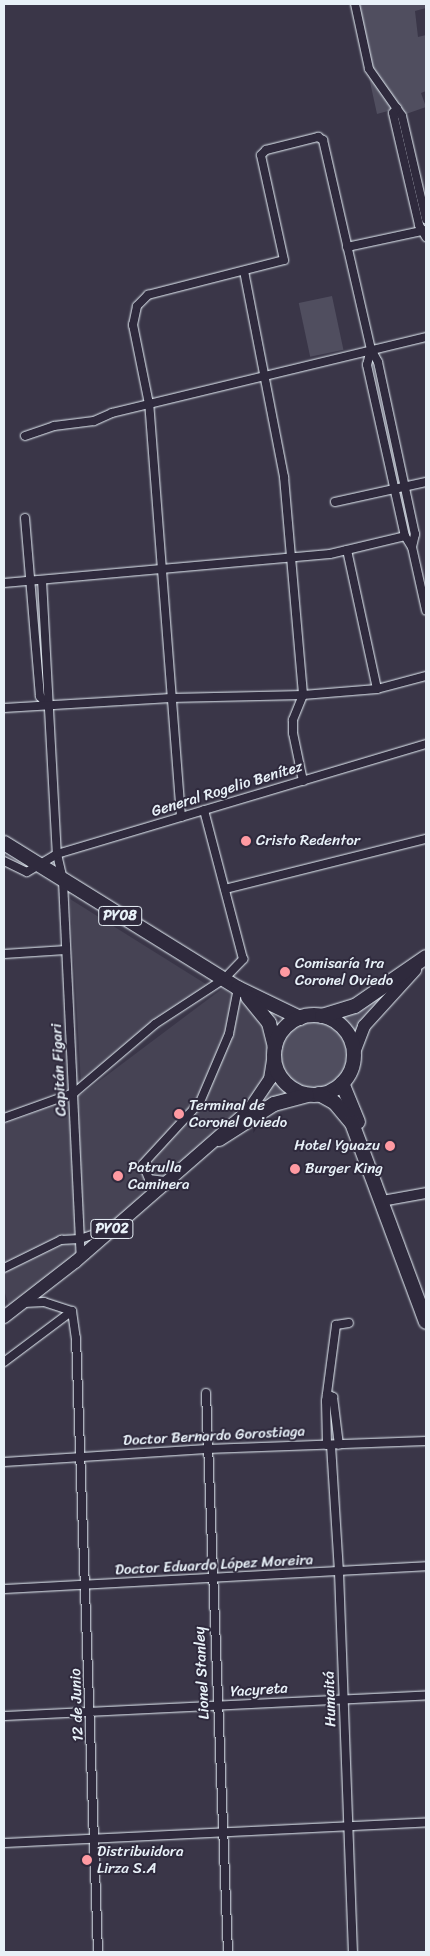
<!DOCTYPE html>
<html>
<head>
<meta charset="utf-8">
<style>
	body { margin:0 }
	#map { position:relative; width:430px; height:1956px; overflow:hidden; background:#3a3648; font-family:Sriracha,sans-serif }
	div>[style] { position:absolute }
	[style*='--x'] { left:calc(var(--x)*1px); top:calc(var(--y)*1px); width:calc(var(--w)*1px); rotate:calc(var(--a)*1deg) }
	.built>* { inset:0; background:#464354 }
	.green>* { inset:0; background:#504e5f; transform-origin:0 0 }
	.round { border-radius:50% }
	.roads { filter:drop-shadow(0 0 1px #e8f1f8) drop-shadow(0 0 1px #e8f1f8) }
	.minor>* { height:8px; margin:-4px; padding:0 4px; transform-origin:4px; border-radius:4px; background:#2f2a3d }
	.tertiary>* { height:10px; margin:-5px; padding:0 5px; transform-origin:5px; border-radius:5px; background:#2f2a3d }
	.primary>* { height:12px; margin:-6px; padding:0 6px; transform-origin:6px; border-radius:6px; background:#2f2a3d }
	.trunk>* { height:14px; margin:-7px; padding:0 7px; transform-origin:7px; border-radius:7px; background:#2f2a3d }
	.trunk>.ring { margin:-7px; padding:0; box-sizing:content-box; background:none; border:14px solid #2f2a3d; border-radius:50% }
	.dots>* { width:14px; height:14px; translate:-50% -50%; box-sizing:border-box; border:2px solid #2f2a3d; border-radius:50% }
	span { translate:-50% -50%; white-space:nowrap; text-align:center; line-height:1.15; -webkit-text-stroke:4px #2f2a3d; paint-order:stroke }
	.shield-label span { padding:1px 4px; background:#2f2a3d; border:1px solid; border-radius:4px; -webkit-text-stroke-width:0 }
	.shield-label { font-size:14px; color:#e8f1f8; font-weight:700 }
	.street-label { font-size:15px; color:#e8f1f8 }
	.poi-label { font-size:15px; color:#e8f1f8 }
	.left { translate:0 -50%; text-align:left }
	.right { translate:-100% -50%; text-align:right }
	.frame { position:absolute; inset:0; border:5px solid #e8f1f8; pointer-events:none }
</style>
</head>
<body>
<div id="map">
	<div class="built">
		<i style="clip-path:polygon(70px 899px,209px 986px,81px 1083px)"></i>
		<i style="clip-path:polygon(223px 988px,243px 1003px,261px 1023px,268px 1052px,264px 1079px,254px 1098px,86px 1248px,9px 1306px,4px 1290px,4px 1124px,82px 1094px)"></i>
	</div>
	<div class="green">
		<i style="clip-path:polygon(353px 4px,426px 4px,426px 8px,415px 11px,418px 37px,426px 35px,426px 91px,421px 93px,426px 107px,406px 114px,398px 103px,391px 105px,388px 111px,377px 114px)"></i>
		<i style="left:332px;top:296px;width:55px;height:34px;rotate:78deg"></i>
		<i style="clip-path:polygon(393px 985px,354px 1039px,350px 1029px,338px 1020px)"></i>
		<i class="round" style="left:278px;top:1020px;width:70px;height:70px"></i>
		<i style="clip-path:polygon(275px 1077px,291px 1093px,253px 1112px,266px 1097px)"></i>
	</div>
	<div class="roads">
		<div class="minor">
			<i style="--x:355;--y:4;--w:66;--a:77.8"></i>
			<i style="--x:369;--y:69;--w:57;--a:54.9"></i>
			<i style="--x:402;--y:116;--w:106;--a:76.9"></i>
			<i style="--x:397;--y:108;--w:6;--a:129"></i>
			<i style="--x:393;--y:113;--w:115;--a:76.9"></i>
			<i style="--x:419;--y:225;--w:14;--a:60"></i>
			<i style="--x:347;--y:247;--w:81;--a:-12.1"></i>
			<i style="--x:244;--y:271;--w:210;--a:79"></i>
			<i style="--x:284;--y:477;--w:219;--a:85"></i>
			<i style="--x:303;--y:695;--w:27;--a:112"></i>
			<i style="--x:293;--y:720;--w:13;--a:90"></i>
			<i style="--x:293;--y:733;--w:49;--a:78.2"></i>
			<i style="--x:371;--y:349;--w:16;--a:104"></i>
			<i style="--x:367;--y:365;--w:175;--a:77.5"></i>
			<i style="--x:405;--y:536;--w:13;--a:58"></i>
			<i style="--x:412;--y:547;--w:65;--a:77.5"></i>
			<i style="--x:25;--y:436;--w:31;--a:-19"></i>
			<i style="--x:54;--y:426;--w:40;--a:-7.1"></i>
			<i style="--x:94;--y:421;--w:20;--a:-24"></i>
			<i style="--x:112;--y:413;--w:323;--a:-13.6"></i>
			<i style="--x:335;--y:502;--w:93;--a:-12.4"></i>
			<i style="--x:25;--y:518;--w:179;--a:85.2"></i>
			<i style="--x:40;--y:696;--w:11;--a:52"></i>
			<i style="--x:347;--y:550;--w:142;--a:77.8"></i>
			<i style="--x:42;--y:580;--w:274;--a:86.9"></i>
			<i style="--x:57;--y:854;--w:28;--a:77"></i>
			<i style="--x:63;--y:881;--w:376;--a:87.3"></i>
			<i style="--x:4;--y:583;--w:327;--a:-5.1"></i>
			<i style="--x:330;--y:554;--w:77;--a:-13.5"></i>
			<i style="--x:4;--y:708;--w:167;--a:-3.4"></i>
			<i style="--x:171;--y:698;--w:132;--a:-1.3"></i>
			<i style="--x:303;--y:695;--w:74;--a:-4.6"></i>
			<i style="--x:377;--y:689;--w:51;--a:-14.9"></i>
			<i style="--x:181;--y:817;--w:414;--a:-94.4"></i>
			<i style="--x:149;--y:404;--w:81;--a:-101.4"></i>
			<i style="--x:133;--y:325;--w:19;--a:-78"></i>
			<i style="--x:137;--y:306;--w:16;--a:-45"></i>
			<i style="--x:148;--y:295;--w:140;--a:-14.4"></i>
			<i style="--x:284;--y:260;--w:107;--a:-102.4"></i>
			<i style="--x:261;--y:155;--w:7;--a:-45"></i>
			<i style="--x:266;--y:150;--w:54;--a:-14"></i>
			<i style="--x:318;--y:137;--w:6;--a:31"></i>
			<i style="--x:323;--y:140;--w:214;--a:77.1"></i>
			<i style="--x:371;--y:349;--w:15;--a:62"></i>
			<i style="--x:378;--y:362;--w:176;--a:77.9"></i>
			<i style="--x:415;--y:534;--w:13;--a:103"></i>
			<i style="--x:4;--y:861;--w:25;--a:26"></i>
			<i style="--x:27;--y:872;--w:35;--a:-31"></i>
			<i style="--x:57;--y:854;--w:385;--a:-16.6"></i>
			<i style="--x:225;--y:889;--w:207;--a:-14"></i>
			<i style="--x:4;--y:954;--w:62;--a:-3.7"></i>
			<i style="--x:4;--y:1118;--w:74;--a:-19.7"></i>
			<i style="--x:74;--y:1093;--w:106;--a:-40.4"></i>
			<i style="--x:155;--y:1024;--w:82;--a:-33.1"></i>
			<i style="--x:224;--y:979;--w:28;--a:-46"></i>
			<i style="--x:243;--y:959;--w:154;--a:-104.7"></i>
			<i style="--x:165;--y:1181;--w:16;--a:-173"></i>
			<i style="--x:149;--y:1179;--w:16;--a:-112"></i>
			<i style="--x:143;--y:1164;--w:84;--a:-47.4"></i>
			<i style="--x:200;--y:1102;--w:74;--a:-66.9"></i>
			<i style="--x:229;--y:1034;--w:47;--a:-78.9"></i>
			<i style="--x:4;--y:1268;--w:64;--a:-26.2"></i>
			<i style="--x:61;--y:1240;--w:19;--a:-3"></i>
			<i style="--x:80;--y:1239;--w:31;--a:-19"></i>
			<i style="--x:24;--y:1303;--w:20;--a:-3"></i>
			<i style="--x:44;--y:1302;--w:29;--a:18"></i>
			<i style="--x:72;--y:1311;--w:27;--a:82"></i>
			<i style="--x:76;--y:1338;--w:614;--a:87.95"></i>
			<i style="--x:4;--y:1362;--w:85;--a:-36.9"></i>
			<i style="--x:206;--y:1393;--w:559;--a:87.75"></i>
			<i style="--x:327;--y:1394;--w:7;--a:27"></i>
			<i style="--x:333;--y:1397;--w:48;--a:82.9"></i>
			<i style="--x:327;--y:1445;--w:44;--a:-91.3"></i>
			<i style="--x:326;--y:1401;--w:77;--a:-82.5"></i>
			<i style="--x:336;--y:1325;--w:13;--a:-9"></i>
			<i style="--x:331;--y:1445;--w:127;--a:86.4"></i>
			<i style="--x:339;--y:1572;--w:380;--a:87.9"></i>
			<i style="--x:4;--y:1462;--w:203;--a:-3.7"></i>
			<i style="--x:207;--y:1449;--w:219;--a:-2.1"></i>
			<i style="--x:4;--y:1589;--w:423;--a:-3.1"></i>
			<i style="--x:4;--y:1716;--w:423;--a:-2.8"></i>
			<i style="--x:4;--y:1843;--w:423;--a:-2.8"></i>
		</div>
		<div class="tertiary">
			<i style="--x:382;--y:1201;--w:45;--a:-10.3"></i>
		</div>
		<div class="primary">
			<i style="--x:353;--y:1055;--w:31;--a:-69"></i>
			<i style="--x:364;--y:1026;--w:76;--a:-47.7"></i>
			<i style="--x:4;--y:1317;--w:90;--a:-37.8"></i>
			<i style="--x:75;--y:1262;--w:231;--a:-41.1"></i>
			<i style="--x:249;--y:1110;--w:37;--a:-56"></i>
			<i style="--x:270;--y:1079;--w:26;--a:-81"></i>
		</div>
		<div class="trunk">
			<i style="--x:4;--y:843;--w:275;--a:31.8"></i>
			<i style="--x:238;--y:988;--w:69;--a:25.8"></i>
			<i style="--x:248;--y:997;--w:33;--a:51"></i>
			<i style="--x:269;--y:1023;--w:25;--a:76"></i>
			<i class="ring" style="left:274px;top:1015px;width:66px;height:66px"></i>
			<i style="--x:322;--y:1016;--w:34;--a:-17"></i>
			<i style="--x:355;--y:1006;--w:86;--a:-34.6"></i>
			<i style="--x:342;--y:1083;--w:42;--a:67.7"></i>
			<i style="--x:319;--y:1094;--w:18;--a:29"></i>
			<i style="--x:335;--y:1103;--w:26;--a:50"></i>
			<i style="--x:352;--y:1123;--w:212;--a:69.6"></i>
			<i style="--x:219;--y:1139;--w:65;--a:-32.5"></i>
			<i style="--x:274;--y:1104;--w:34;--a:-15"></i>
		</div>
	</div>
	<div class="dots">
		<i style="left:246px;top:841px;background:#ff9aa2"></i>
		<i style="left:285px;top:972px;background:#ff9aa2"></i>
		<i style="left:179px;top:1114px;background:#ff9aa2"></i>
		<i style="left:390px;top:1146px;background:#ff9aa2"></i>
		<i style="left:295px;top:1169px;background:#ff9aa2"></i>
		<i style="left:118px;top:1176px;background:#ff9aa2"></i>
		<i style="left:87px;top:1860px;background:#ff9aa2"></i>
	</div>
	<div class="shield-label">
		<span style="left:120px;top:916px">PY08</span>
		<span style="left:112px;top:1229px">PY02</span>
	</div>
	<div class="street-label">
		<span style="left:227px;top:789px;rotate:-17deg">General Rogelio Benítez</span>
		<span style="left:59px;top:1070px;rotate:-93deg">Capitán Figari</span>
		<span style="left:214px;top:1436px;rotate:-3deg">Doctor Bernardo Gorostiaga</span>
		<span style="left:214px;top:1565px;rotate:-3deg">Doctor Eduardo López Moreira</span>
		<span style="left:202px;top:1673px;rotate:-93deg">Lionel Stanley</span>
		<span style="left:259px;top:1690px;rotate:-4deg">Yacyreta</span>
		<span style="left:330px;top:1699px;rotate:-92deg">Humaitá</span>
		<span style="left:77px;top:1705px;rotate:-92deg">12 de Junio</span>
	</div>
	<div class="poi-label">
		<span class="left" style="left:256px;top:841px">Cristo Redentor</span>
		<span class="left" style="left:295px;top:972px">Comisaría 1ra<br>Coronel Oviedo</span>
		<span class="left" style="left:189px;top:1114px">Terminal de<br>Coronel Oviedo</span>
		<span class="right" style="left:380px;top:1146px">Hotel Yguazu</span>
		<span class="left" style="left:128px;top:1176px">Patrulla<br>Caminera</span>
		<span class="left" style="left:305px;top:1169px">Burger King</span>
		<span class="left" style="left:97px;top:1860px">Distribuidora<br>Lirza S.A</span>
	</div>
	<div class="frame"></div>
</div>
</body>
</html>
